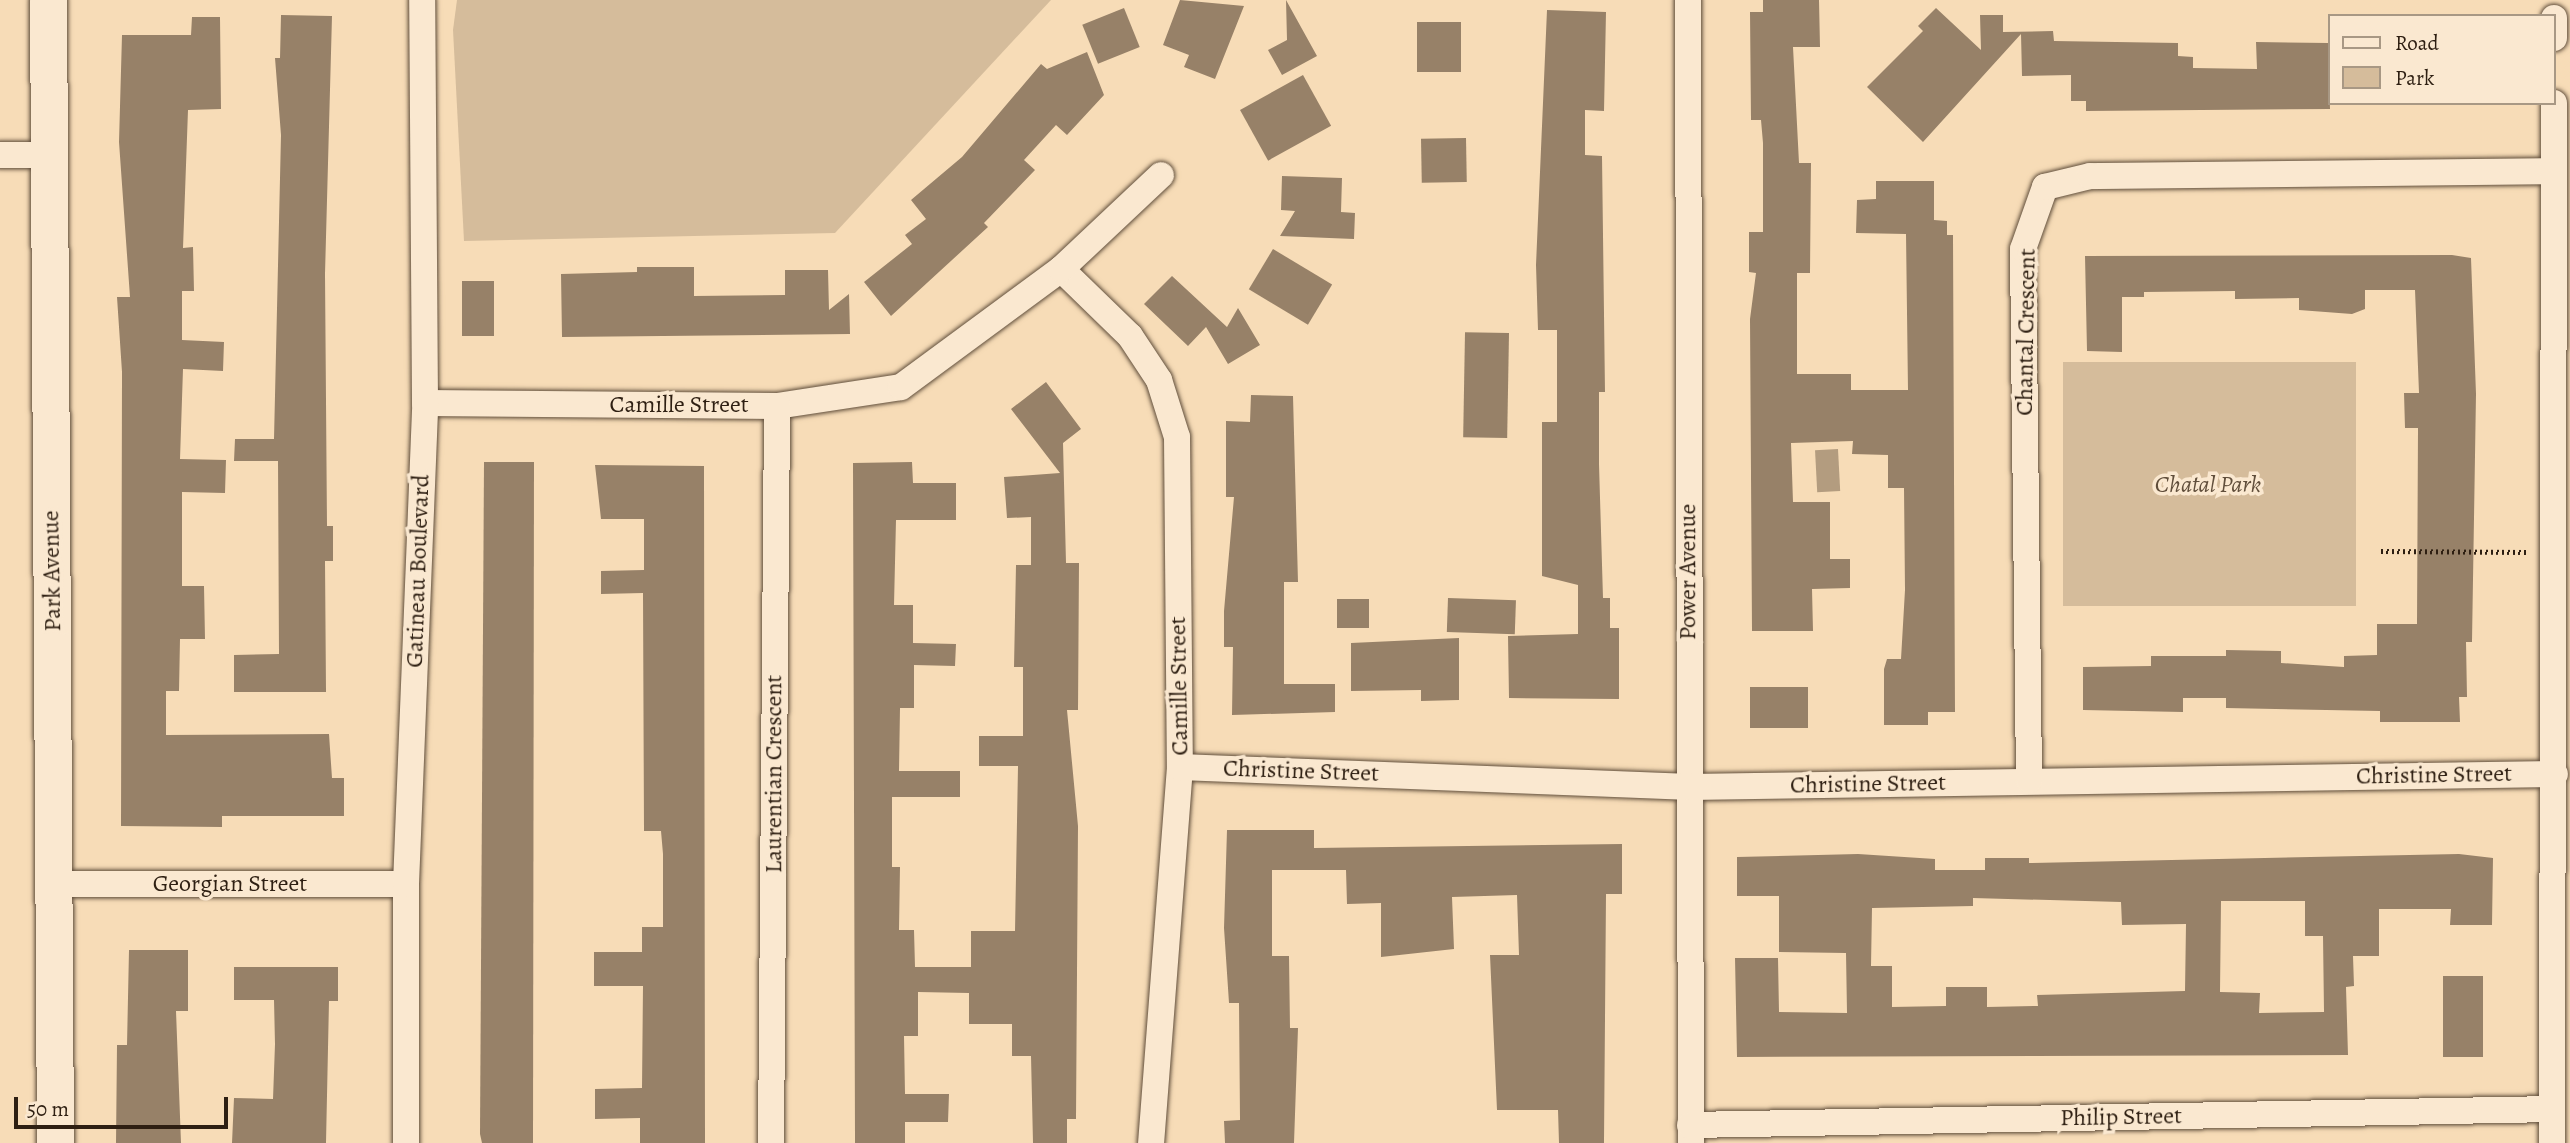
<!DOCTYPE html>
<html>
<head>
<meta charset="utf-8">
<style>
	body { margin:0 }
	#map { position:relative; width:2570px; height:1143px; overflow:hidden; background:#f7dcb7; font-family:Alegreya,serif }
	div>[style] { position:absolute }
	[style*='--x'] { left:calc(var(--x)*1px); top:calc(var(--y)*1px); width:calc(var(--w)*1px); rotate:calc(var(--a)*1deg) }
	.green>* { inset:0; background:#d5bc9b; transform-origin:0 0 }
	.water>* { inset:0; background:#b39c7f; transform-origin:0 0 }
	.building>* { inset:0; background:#978168; transform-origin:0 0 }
	.path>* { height:4.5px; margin-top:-2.25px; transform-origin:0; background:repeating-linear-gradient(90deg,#2e1f12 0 2px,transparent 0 5.5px) }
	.roads { filter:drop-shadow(0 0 2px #604e3b) drop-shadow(0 0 2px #604e3b) }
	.street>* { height:26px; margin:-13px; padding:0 13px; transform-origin:13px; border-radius:13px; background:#fae8d0 }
	.secondary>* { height:37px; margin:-18.5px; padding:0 18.5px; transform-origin:18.5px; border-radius:18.5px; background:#fae8d0 }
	span { translate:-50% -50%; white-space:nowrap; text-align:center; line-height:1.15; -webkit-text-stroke:7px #fae8d0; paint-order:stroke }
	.street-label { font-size:24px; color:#2e1f12 }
	.park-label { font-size:24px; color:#604e3b; font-style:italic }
	.legend { position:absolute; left:2328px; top:14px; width:228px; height:91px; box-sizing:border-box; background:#fae8d0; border:2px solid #a89884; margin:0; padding:9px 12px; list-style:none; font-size:21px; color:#2e1f12 }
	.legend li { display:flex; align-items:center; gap:14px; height:35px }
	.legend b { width:35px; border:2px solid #a89884 }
	.scale { position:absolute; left:14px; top:1097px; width:214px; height:32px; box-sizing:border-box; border:4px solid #2e1f12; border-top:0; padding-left:9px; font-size:21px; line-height:24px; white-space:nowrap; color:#2e1f12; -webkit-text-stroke:5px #fae8d0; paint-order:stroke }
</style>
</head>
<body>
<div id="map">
	<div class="green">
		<i style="clip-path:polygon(457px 0,1051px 0,835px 233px,464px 241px,453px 30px)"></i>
		<i style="left:2063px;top:362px;width:293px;height:244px"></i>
	</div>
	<div class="water">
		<i style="left:1838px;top:449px;width:42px;height:23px;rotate:87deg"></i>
	</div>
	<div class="building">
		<i style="clip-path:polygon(1180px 0,1244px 6px,1215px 79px,1184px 67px,1189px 55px,1163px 45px)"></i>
		<i style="clip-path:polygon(1286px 0,1317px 56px,1282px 75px,1268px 50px,1287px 40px)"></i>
		<i style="clip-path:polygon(1763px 0,1819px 0,1820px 47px,1793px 47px,1799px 163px,1811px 163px,1810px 273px,1797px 273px,1797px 374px,1851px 374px,1851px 390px,1908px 390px,1906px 234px,1856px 233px,1857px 200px,1876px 199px,1876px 181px,1934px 181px,1934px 220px,1947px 221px,1947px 235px,1953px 235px,1955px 712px,1928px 712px,1928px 725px,1884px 725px,1884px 669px,1887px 659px,1901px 659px,1905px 590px,1904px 488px,1888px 488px,1888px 455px,1852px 454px,1853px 441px,1791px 443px,1793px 502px,1830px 502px,1830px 559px,1850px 559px,1850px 588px,1812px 589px,1813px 631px,1752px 631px,1750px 319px,1756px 273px,1749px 272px,1749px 232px,1763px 232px,1763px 143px,1761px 120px,1751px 120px,1750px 12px,1763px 12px)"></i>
		<i style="left:1124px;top:8px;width:42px;height:45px;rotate:68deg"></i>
		<i style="clip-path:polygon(1936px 8px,1981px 50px,1980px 15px,2003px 15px,2003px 32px,2053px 31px,2054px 41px,2178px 43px,2178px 56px,2193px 57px,2193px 68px,2257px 69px,2256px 42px,2328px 43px,2330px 109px,2086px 111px,2086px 101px,2071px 101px,2071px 75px,2022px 76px,2021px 34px,1923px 142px,1867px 87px,1923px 31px,1918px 26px)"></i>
		<i style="clip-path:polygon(1547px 10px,1606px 12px,1604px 111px,1585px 110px,1585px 155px,1602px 156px,1605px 392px,1599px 392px,1599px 464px,1603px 598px,1610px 598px,1610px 628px,1619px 628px,1619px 699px,1509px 698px,1508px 636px,1578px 634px,1578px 585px,1542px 576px,1542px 422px,1557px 422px,1557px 330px,1538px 330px,1536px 265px)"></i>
		<i style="clip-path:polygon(281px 15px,332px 16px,325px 274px,327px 526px,333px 526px,333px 561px,325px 561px,326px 692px,234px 692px,234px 655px,279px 654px,278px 461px,234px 461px,235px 439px,274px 439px,281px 135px,275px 58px,280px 58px)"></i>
		<i style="clip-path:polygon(192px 17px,220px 17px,221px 109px,188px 110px,183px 248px,193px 247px,194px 291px,182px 291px,182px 340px,224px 342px,223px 371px,183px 369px,180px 459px,226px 460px,225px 493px,182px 492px,182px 586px,204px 586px,205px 639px,180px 639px,179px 691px,166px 691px,166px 735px,329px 734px,332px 778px,344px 778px,344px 816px,222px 816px,222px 827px,121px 826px,122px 372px,117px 297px,130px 297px,119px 142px,122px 35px,191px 35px)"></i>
		<i style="left:1417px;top:22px;width:44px;height:50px"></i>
		<i style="clip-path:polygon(1087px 52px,1104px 95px,1067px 135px,1056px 125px,1024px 160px,1035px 170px,984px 223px,988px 227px,891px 316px,864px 282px,912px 244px,905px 235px,926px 219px,911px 200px,962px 157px,1041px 64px,1047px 69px)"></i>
		<i style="left:1303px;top:75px;width:58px;height:72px;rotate:61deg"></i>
		<i style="left:1466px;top:138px;width:44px;height:45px;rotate:89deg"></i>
		<i style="clip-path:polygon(1282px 176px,1342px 178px,1341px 212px,1355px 213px,1354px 239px,1280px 236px,1295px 211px,1281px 210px)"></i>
		<i style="left:1273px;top:249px;width:69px;height:47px;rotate:31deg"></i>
		<i style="clip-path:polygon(2452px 255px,2471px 258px,2476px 394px,2472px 642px,2466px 642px,2467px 697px,2459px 697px,2460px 722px,2380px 722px,2380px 711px,2226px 708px,2226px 698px,2183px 698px,2183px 712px,2083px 710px,2083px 667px,2151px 666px,2151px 656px,2226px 656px,2226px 650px,2281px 651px,2281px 663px,2344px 667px,2344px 656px,2377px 655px,2377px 624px,2417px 624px,2418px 428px,2405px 428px,2404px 393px,2419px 393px,2415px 290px,2365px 290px,2365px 309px,2352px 314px,2299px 310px,2299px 298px,2235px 299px,2235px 291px,2144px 292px,2144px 297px,2122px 297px,2122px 352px,2087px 351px,2085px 256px)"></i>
		<i style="clip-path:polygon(637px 267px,694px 267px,694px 296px,785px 295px,785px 270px,828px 270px,829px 310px,849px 294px,850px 334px,562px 337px,561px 274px,637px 272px)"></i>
		<i style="clip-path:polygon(1172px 276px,1227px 327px,1238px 308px,1260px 345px,1228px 364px,1206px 327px,1188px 346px,1144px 304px)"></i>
		<i style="left:462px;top:281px;width:32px;height:55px"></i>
		<i style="left:1509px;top:333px;width:105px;height:44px;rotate:91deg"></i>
		<i style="clip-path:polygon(1046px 382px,1081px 429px,1063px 443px,1066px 563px,1079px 563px,1078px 710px,1067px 710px,1078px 826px,1076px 1119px,1067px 1119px,1067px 1143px,1033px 1143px,1031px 1056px,1012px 1056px,1012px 1024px,969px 1024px,969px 993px,918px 992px,918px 1036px,904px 1036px,905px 1094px,949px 1094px,948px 1122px,905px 1122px,905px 1143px,855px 1143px,853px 463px,912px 462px,913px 483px,956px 483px,956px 520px,896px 520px,894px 605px,913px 605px,913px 643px,956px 644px,955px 666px,914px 665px,914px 708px,900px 708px,899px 771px,960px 771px,960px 797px,892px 797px,892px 867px,900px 867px,899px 930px,914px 930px,915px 967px,971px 967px,971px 931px,1015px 931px,1018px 766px,979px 766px,979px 736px,1023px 736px,1023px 667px,1014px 667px,1016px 565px,1031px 565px,1031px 517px,1007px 518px,1004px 477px,1060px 473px,1011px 409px)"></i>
		<i style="clip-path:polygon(1251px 395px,1293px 396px,1298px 582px,1284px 582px,1284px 684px,1335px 684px,1335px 712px,1232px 715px,1233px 647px,1224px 647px,1224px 611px,1234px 497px,1226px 497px,1226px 421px,1250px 422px)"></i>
		<i style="clip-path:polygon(484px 462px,534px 462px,533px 1143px,482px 1143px,480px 1134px)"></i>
		<i style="clip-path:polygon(595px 465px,704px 466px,705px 1143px,640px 1143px,640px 1118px,595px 1119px,595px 1089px,642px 1088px,643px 986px,594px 986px,594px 952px,642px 952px,642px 927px,663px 927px,663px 854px,661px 831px,644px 831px,643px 593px,601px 594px,601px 571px,644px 570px,644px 519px,601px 519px)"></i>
		<i style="left:1448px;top:598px;width:68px;height:34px;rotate:2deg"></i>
		<i style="left:1337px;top:599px;width:32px;height:29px"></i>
		<i style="clip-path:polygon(1459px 638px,1459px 700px,1421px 701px,1421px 690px,1351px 691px,1351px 643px)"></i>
		<i style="left:1750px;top:687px;width:58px;height:41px"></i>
		<i style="clip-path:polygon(1227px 830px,1314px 830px,1314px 848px,1622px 844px,1622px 894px,1606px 894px,1604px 1143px,1559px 1143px,1558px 1110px,1497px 1110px,1490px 955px,1519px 955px,1517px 895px,1452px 897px,1454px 949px,1381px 957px,1381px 903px,1347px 904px,1346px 870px,1272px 870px,1272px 956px,1289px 956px,1290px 1028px,1298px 1028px,1294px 1143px,1225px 1143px,1224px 1121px,1240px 1120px,1239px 1003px,1229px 1003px,1224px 928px)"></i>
		<i style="clip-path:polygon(evenodd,1858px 854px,1935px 859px,1935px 870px,1985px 870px,1985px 858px,2029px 858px,2029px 863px,2459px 854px,2493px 858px,2492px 925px,2450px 925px,2451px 909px,2379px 909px,2379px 956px,2353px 956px,2354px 986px,2346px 987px,2348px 1055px,1737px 1057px,1735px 958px,1778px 958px,1779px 1012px,1847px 1013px,1846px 953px,1779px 952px,1779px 896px,1737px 896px,1737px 857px,1858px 854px,1973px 898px,2121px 902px,2122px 925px,2186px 924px,2185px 991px,2037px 995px,2038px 1006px,1987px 1007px,1987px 987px,1946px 987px,1946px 1006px,1892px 1007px,1892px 966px,1871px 966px,1872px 908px,1973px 906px,1973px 898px,1858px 854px,2221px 901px,2305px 901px,2305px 936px,2323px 936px,2324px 1012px,2259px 1013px,2260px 993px,2220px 992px,2221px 901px)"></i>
		<i style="clip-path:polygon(129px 950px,188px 950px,188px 1011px,176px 1011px,181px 1143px,116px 1143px,117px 1045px,127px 1045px)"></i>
		<i style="clip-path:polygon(234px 967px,338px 967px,338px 1001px,329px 1001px,326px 1143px,232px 1143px,234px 1098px,273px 1099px,275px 1044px,274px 1000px,234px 1000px)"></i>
		<i style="left:2443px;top:976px;width:40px;height:81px"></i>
	</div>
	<div class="path">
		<i style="--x:2381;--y:551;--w:145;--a:0.4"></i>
	</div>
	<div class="roads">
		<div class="street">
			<i style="--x:1688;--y:0;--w:1143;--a:89.85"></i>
			<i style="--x:2554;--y:38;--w:20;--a:-90"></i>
			<i style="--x:0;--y:155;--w:47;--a:0"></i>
			<i style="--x:1061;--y:269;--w:96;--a:44.2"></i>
			<i style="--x:1130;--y:336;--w:53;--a:56.6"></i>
			<i style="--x:1159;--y:380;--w:60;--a:72.5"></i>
			<i style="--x:1177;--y:437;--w:330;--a:89.5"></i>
			<i style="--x:1180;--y:767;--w:377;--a:94.4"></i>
			<i style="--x:425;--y:403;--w:352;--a:0.5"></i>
			<i style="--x:777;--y:406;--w:125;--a:-8.7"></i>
			<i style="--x:901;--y:387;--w:199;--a:-36.4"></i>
			<i style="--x:1061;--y:269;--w:137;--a:-43.2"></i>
			<i style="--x:1180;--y:767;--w:509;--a:2.25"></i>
			<i style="--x:1689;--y:787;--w:866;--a:-0.86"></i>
			<i style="--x:2029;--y:780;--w:531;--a:-90.65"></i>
			<i style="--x:2023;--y:249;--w:66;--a:-70.5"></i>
			<i style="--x:2045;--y:187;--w:46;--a:-13.7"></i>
			<i style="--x:2090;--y:176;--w:464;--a:-0.6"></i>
			<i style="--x:55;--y:884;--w:351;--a:0"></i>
			<i style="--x:1690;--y:1125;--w:862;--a:-1.06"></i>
			<i style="--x:406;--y:1143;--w:259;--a:-90"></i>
			<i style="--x:406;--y:884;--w:481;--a:-87.7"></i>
			<i style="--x:425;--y:403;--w:403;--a:-90.4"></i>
			<i style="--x:771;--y:1143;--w:737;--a:-89.53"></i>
			<i style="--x:2552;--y:1143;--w:1040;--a:-89.89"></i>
		</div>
		<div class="secondary">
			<i style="--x:48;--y:0;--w:1143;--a:89.65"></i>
		</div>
	</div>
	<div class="street-label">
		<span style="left:2026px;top:332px;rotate:-89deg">Chantal Crescent</span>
		<span style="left:679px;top:405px">Camille Street</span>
		<span style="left:52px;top:571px;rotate:-91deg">Park Avenue</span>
		<span style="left:418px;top:571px;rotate:-88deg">Gatineau Boulevard</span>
		<span style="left:1688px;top:572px;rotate:-90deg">Power Avenue</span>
		<span style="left:1179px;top:686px;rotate:-91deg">Camille Street</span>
		<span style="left:1301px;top:771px;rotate:2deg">Christine Street</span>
		<span style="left:774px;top:774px;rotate:-90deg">Laurentian Crescent</span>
		<span style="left:2434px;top:775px;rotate:-1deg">Christine Street</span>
		<span style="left:1868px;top:784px;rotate:-1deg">Christine Street</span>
		<span style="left:230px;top:884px">Georgian Street</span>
		<span style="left:2121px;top:1117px;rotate:-1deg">Philip Street</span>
	</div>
	<div class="park-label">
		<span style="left:2208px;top:485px">Chatal Park</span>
	</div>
	<ul class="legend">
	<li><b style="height:9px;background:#fae8d0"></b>Road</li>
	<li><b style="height:19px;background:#d5bc9b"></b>Park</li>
	</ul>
	<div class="scale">50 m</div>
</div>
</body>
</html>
